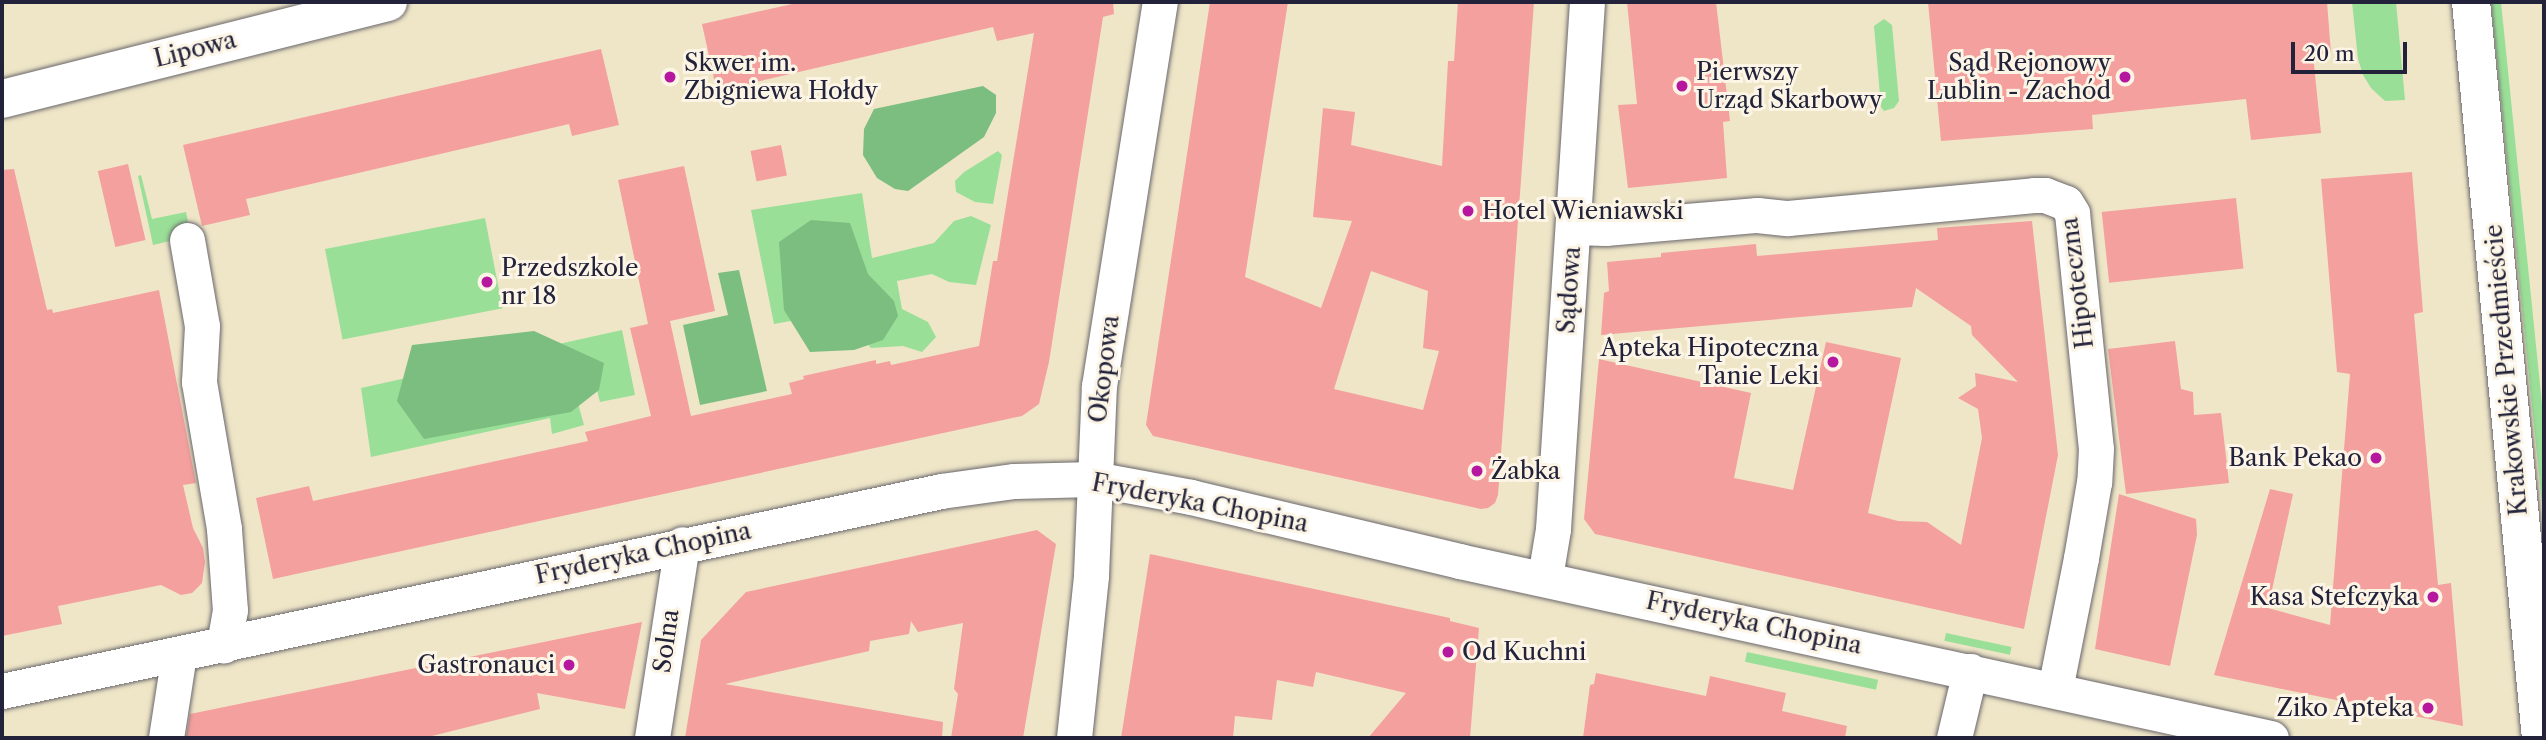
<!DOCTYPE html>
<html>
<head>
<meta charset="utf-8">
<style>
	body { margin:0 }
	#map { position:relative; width:2546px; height:740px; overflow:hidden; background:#efe6c8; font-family:"Libre Caslon Text",serif }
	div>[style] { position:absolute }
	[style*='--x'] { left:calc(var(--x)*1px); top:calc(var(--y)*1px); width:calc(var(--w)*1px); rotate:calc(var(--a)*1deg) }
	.green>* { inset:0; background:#9adf97; transform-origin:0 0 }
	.forest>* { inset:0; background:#7bbe80 }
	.building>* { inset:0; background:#f4a09e; transform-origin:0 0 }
	.roads { filter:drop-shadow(0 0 2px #6a676c) drop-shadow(0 0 2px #6a676c) }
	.minor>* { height:35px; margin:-17.5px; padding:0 17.5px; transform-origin:17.5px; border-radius:17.5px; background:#fff }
	.tertiary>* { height:38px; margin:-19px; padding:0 19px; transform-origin:19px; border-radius:19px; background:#fff }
	.dots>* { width:19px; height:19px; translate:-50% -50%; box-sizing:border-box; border:4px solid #fcf5e5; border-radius:50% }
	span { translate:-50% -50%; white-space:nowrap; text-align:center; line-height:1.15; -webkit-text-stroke:6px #fcf5e5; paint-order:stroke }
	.street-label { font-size:24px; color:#22223b }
	.poi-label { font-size:24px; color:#22223b }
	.left { translate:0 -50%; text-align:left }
	.right { translate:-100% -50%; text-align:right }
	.frame { position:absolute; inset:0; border:4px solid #22223b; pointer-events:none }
	.scale { position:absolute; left:2291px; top:42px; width:116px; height:32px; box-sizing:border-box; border:4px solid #22223b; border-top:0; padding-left:9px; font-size:21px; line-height:24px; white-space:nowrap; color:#22223b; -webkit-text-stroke:5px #fcf5e5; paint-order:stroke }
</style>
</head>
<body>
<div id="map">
	<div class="green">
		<i style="clip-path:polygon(2352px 2px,2396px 2px,2405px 100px,2385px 101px,2371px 88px,2363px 75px,2358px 59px)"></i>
		<i style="clip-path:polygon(2491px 2px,2501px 2px,2544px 424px,2544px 524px)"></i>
		<i style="clip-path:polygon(1884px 19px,1892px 25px,1899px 101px,1894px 108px,1884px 111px,1881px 107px,1874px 26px)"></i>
		<i style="clip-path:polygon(998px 151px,1002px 155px,993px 204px,975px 202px,956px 192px,955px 181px,964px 172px)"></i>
		<i style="clip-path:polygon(141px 175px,152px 219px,186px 212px,191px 236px,153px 245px,138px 176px)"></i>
		<i style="clip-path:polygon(862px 193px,872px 258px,934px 243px,954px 221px,971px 216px,991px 225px,976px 285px,949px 282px,932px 274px,897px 281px,902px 309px,928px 322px,936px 337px,922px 352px,903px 346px,871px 348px,840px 312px,774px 324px,751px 210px)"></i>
		<i style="left:485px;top:218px;width:92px;height:163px;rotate:79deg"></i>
		<i style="clip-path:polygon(622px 330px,635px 395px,600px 402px,589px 359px,567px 364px,584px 425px,552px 434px,550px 418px,371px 457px,361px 388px)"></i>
		<i style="left:1946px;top:633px;width:67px;height:8px;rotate:12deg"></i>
		<i style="left:1747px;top:652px;width:134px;height:10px;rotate:12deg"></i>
	</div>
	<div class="forest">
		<i style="clip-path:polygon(983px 86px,996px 95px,996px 113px,984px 137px,908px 191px,895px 189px,877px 178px,863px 155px,864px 129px,874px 109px)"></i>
		<i style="clip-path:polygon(811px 220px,850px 223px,868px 274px,894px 301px,898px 316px,883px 340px,854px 350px,810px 352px,784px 310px,779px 242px)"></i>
		<i style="clip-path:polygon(739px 270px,767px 391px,700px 405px,683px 325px,728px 315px,718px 273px)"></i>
		<i style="clip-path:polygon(534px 331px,604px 363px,599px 390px,571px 412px,424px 439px,397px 401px,412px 345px)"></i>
	</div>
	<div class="building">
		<i style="clip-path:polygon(801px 2px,1113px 2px,1114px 14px,1103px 17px,1049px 362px,1039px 404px,1022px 416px,273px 579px,256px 498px,309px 486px,313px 501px,588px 441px,585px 432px,651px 416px,630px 328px,648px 324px,618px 180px,684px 166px,715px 311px,670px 321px,691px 416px,792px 394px,789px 383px,804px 379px,803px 376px,876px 360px,876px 364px,890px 361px,891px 365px,979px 346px,993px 261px,997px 261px,1034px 33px,997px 41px,993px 27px,756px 82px,756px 90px,718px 97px,702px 24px)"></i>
		<i style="clip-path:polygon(evenodd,1210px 2px,1288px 2px,1245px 277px,1321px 308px,1352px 221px,1313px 217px,1323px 108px,1355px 112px,1351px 145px,1442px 166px,1448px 61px,1454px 61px,1458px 2px,1534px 2px,1498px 495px,1495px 503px,1488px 508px,1481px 509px,1153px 436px,1146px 425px,1210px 2px,1371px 271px,1428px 291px,1423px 348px,1439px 351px,1423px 410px,1334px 389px,1371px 271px)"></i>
		<i style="clip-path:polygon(1627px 2px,1716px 2px,1730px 121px,1723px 122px,1727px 178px,1628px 188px,1618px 105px,1637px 104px)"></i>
		<i style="clip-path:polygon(1928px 2px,2327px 2px,2331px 53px,2313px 55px,2321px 133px,2251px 140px,2246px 99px,2092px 115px,2093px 129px,1941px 141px)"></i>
		<i style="clip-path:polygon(601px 49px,619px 125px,572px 136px,569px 124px,246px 199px,250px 215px,202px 226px,183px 145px)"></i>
		<i style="left:781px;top:145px;width:31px;height:31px;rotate:79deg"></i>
		<i style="left:128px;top:164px;width:78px;height:31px;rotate:77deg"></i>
		<i style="clip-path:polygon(14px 169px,47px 310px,52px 309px,53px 313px,159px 290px,196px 483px,183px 485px,193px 528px,203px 548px,205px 562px,202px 583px,192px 593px,181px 595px,161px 585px,58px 606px,62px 624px,2px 636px,2px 170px)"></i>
		<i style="clip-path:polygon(2412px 172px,2423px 312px,2414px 314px,2438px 585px,2451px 583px,2463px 726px,2214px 675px,2270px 489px,2293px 494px,2268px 608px,2330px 625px,2350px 374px,2337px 372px,2321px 179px)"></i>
		<i style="left:2236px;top:198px;width:71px;height:135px;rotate:84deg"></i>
		<i style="clip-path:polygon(2032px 221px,2058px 455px,2024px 629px,1595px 534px,1584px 519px,1599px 359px,1751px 393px,1734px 478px,1793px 490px,1826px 342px,1901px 358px,1868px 513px,1898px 521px,1927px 522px,1961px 545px,1982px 438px,1978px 409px,1958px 398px,1976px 386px,1975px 373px,2018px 382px,1972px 335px,1971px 326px,1916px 288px,1912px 307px,1601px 335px,1604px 293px,1609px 291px,1607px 262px,1661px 257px,1661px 253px,1756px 244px,1757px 256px,1938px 240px,1937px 228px)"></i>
		<i style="clip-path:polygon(2175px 341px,2181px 389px,2193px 392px,2194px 415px,2221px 413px,2229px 483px,2126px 494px,2108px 349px)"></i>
		<i style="clip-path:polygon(2119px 494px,2196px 519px,2197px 535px,2170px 666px,2095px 649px)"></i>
		<i style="clip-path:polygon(1037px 530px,1056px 544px,1023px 738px,951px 738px,958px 694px,954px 689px,963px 623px,918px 632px,911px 621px,909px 634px,870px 641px,869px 651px,725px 684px,943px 722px,942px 738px,685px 738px,701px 640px,746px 592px)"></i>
		<i style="clip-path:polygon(1150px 554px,1450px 618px,1450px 621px,1479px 628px,1470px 738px,1368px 738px,1406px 693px,1316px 672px,1313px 687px,1277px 680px,1272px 720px,1235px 716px,1233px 738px,1121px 738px)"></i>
		<i style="clip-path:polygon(642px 622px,625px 709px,537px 693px,540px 709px,424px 738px,186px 738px,190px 714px)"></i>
		<i style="clip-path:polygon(1596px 673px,1706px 696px,1710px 676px,1786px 693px,1782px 711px,1847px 726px,1845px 738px,1583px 738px,1590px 685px,1594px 684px)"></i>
	</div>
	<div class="roads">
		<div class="minor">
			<i style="--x:1573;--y:227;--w:32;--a:2"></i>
			<i style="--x:1605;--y:228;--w:153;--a:-4.9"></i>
			<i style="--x:1757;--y:215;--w:31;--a:6"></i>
			<i style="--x:1788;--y:218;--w:247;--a:-5.3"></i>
			<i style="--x:2034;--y:195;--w:11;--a:0"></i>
			<i style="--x:2045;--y:195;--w:22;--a:21"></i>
			<i style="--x:2066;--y:203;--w:12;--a:59"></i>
			<i style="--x:2072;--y:213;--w:237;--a:84.2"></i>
			<i style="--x:2096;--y:449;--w:33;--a:93"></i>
			<i style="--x:2094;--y:482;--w:77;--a:99.7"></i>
			<i style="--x:2081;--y:558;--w:134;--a:101.2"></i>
			<i style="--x:187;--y:240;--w:87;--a:80.1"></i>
			<i style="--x:202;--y:326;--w:56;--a:93.1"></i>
			<i style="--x:199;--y:382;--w:149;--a:80.3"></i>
			<i style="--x:224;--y:529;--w:81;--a:85.8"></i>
			<i style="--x:230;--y:610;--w:36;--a:100"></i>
			<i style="--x:1545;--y:577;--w:49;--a:-80.5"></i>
			<i style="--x:1553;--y:529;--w:528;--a:-86.31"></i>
			<i style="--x:2;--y:691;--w:960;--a:-12.02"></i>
			<i style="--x:941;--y:491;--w:74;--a:-7.8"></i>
			<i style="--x:1014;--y:481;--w:80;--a:-1.4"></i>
			<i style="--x:1094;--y:479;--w:99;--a:10.5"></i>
			<i style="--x:1191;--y:497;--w:276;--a:13.4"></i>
			<i style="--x:1459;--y:561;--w:831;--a:12.3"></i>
			<i style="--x:166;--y:738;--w:85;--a:-81.2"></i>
			<i style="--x:652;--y:738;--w:196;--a:-81.2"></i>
			<i style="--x:1074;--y:738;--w:164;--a:-84"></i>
			<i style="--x:1091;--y:575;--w:189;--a:-87.6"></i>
			<i style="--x:1099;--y:386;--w:389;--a:-81"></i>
			<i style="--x:1954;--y:738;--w:69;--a:-76.6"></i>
		</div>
		<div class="tertiary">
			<i style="--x:2471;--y:2;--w:739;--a:84.57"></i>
			<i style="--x:2;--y:99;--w:398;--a:-14.1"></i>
		</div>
	</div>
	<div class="dots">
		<i style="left:670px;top:77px;background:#b5179e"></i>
		<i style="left:2125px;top:77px;background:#b5179e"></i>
		<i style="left:1682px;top:86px;background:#b5179e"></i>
		<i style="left:1468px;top:211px;background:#b5179e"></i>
		<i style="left:487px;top:282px;background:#b5179e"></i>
		<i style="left:1833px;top:362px;background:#b5179e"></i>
		<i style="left:2376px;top:458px;background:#b5179e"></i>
		<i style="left:1477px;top:471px;background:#b5179e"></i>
		<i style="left:2433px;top:597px;background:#b5179e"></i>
		<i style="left:1448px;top:652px;background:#b5179e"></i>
		<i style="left:569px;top:665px;background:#b5179e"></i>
		<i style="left:2428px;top:708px;background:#b5179e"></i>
	</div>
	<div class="street-label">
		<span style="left:195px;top:49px;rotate:-14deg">Lipowa</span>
		<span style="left:2077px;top:283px;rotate:-97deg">Hipoteczna</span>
		<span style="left:1569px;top:290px;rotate:-86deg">Sądowa</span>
		<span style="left:1104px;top:369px;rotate:-83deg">Okopowa</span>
		<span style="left:2506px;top:370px;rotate:-95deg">Krakowskie Przedmieście</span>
		<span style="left:1200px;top:503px;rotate:11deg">Fryderyka Chopina</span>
		<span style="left:643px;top:553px;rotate:-12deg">Fryderyka Chopina</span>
		<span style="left:1754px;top:623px;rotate:12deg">Fryderyka Chopina</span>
		<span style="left:666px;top:641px;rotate:-82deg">Solna</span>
	</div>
	<div class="poi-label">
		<span class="left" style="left:684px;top:77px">Skwer im.<br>Zbigniewa Hołdy</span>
		<span class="right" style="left:2111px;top:77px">Sąd Rejonowy<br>Lublin - Zachód</span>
		<span class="left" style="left:1696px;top:86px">Pierwszy<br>Urząd Skarbowy</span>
		<span class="left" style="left:1482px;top:211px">Hotel Wieniawski</span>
		<span class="left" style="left:501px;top:282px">Przedszkole<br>nr 18</span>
		<span class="right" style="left:1819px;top:362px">Apteka Hipoteczna<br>Tanie Leki</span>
		<span class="right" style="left:2362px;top:458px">Bank Pekao</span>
		<span class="left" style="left:1491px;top:471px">Żabka</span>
		<span class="right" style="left:2419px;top:597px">Kasa Stefczyka</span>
		<span class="left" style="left:1462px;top:652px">Od Kuchni</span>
		<span class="right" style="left:555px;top:665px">Gastronauci</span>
		<span class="right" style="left:2414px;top:708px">Ziko Apteka</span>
	</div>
	<div class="frame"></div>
	<div class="scale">20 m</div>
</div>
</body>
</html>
